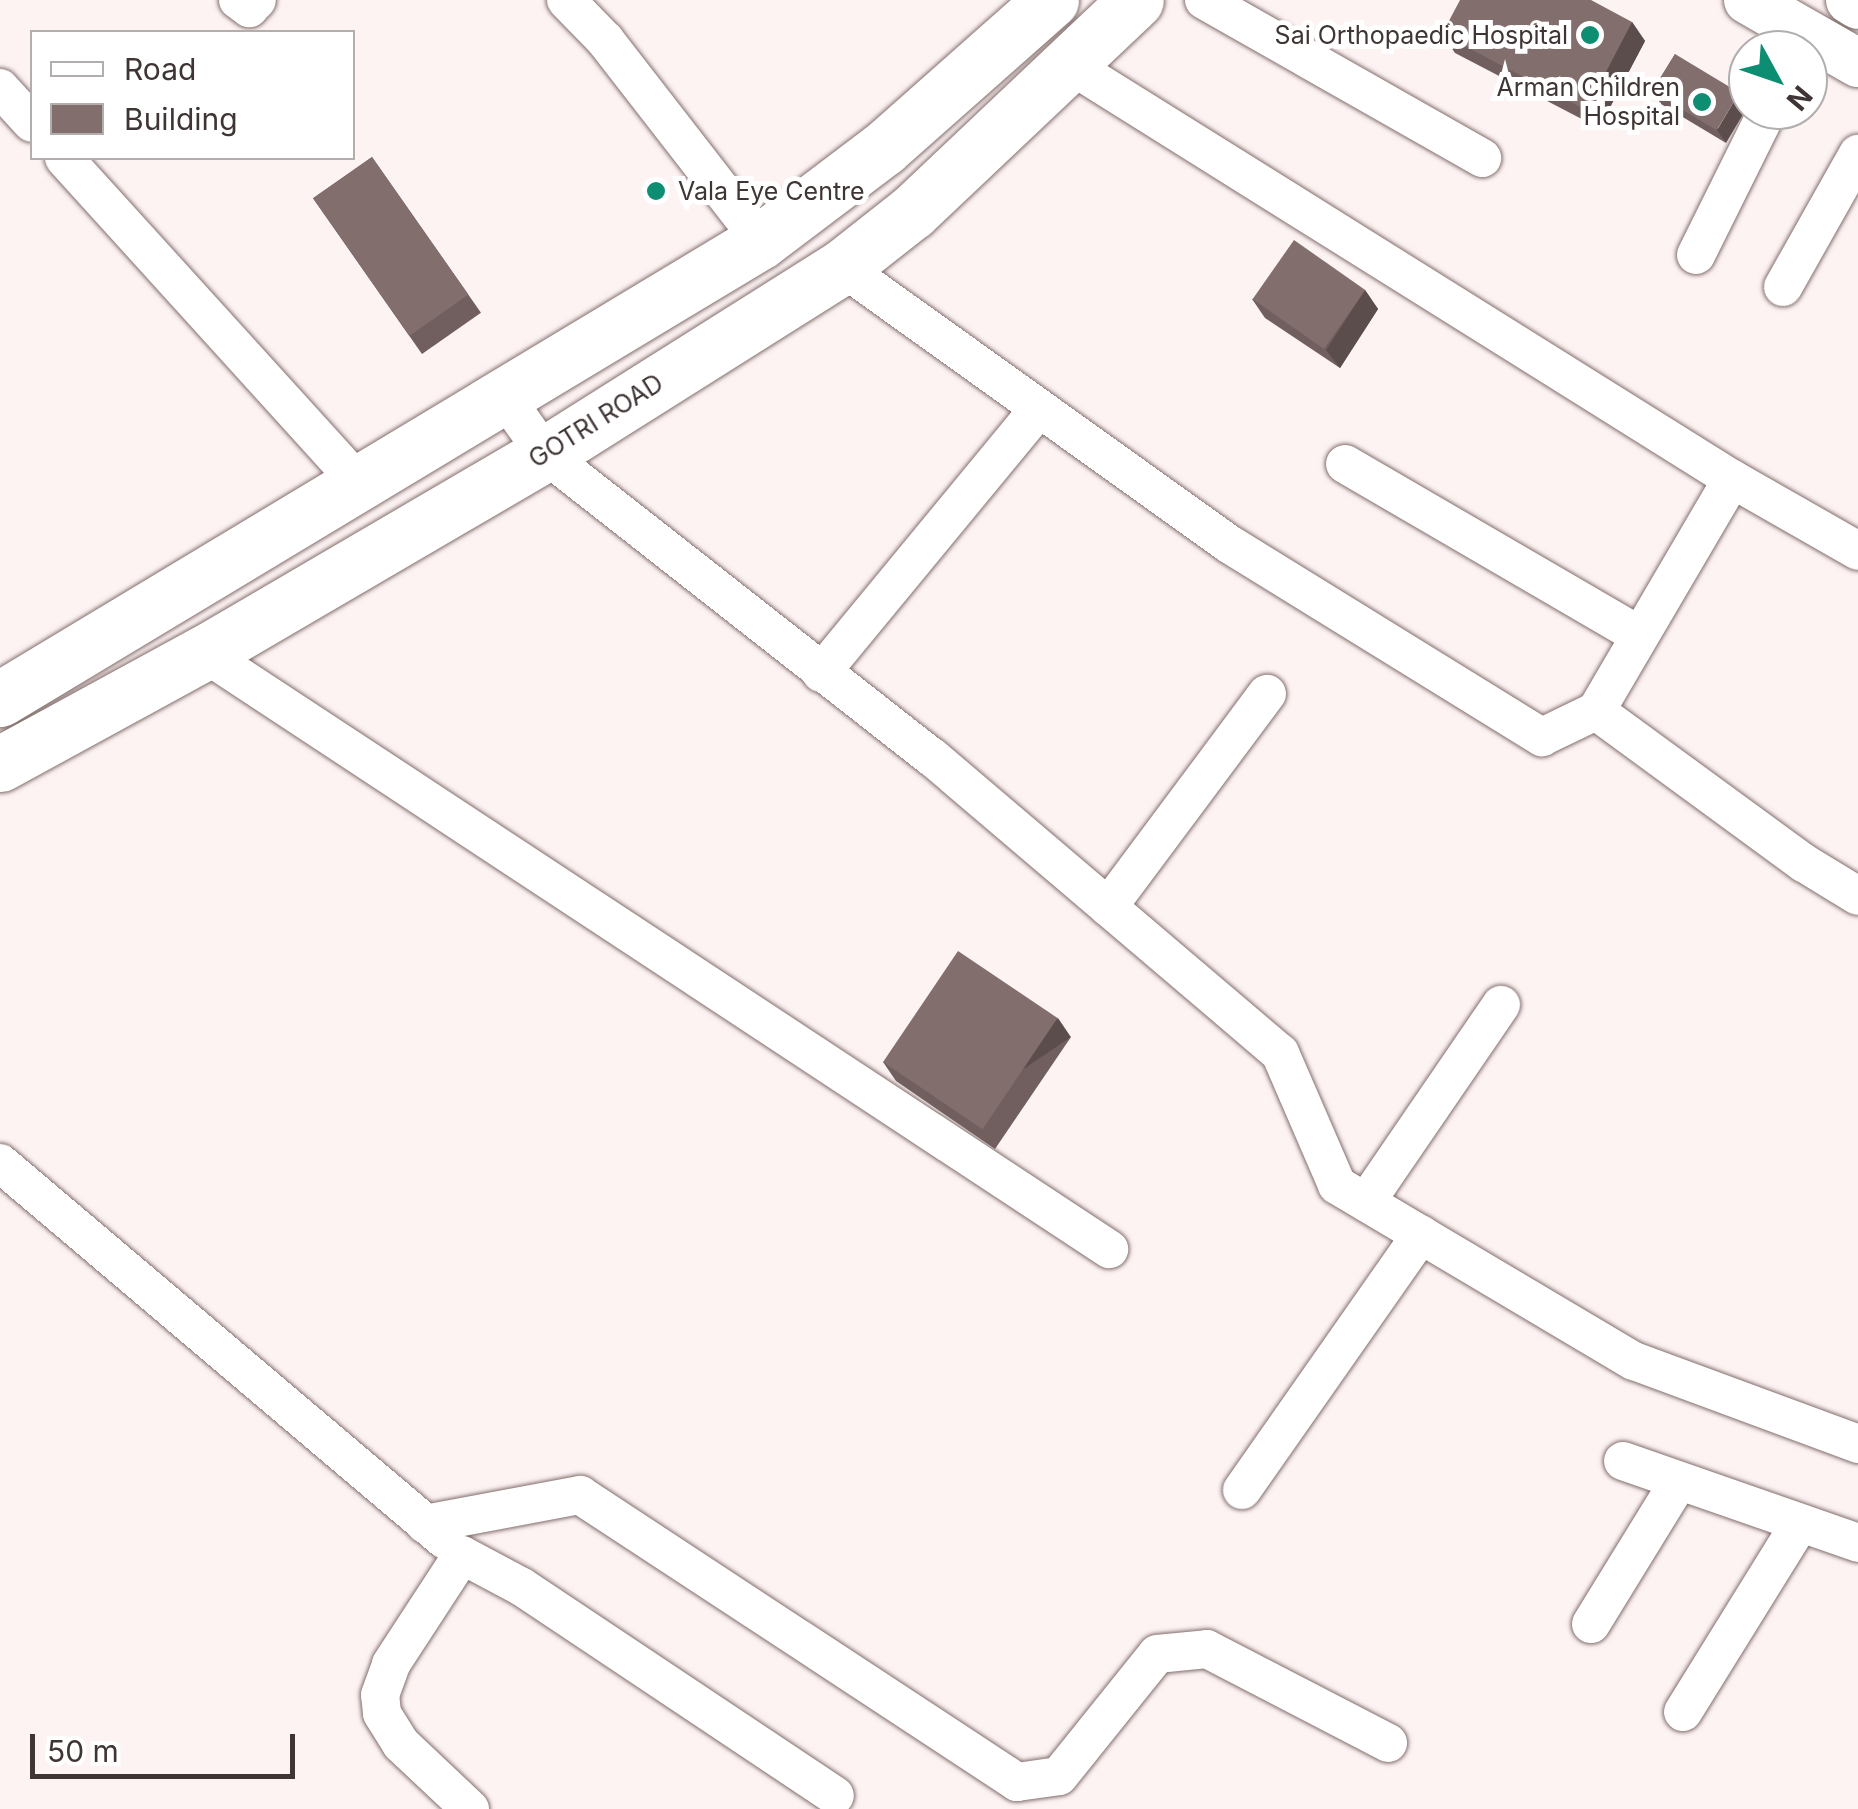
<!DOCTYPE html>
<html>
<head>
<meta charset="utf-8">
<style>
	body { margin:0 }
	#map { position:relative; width:1858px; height:1809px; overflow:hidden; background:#fdf3f3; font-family:Inter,sans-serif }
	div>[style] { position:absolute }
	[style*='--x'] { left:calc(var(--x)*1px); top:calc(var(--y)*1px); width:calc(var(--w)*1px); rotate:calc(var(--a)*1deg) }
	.roads { filter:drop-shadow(0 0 2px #826e6c) drop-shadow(0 0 2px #826e6c) }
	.minor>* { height:38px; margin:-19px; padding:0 19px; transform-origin:19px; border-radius:19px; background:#fff }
	.tertiary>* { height:48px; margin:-24px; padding:0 24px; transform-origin:24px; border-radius:24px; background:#fff }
	.primary>* { height:55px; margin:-27.5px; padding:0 27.5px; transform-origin:27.5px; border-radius:27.5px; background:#fff }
	.wall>* { inset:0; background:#705f5e; transform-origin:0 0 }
	.shaded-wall>* { inset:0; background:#5b4d4c; transform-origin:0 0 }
	.building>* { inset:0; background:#826e6d; transform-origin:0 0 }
	.dots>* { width:28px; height:28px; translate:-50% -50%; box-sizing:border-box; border:5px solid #fff; border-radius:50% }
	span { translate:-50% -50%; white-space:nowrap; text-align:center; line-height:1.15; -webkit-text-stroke:10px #fff; paint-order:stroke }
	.poi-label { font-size:25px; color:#3e3534 }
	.right { translate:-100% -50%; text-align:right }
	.left { translate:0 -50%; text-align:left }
	.street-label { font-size:25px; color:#3e3534 }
	.legend { position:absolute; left:30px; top:30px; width:325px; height:130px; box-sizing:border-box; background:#fff; border:2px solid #b2aeae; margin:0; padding:12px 18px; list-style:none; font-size:30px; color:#3e3534 }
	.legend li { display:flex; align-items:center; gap:20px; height:50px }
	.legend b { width:50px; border:2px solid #b2aeae }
	.north { position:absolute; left:1728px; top:30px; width:100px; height:100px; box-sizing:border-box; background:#fff; border:2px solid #b2aeae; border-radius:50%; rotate:130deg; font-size:28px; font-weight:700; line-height:40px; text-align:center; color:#3e3534 }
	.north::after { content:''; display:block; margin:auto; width:35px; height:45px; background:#0d8d72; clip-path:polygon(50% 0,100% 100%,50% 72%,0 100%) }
	.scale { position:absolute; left:30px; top:1734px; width:265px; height:45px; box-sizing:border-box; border:5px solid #3e3534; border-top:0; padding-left:12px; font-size:30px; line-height:35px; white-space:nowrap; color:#3e3534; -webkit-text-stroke:8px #fff; paint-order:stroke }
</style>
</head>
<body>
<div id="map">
	<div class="roads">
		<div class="minor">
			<i style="--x:238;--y:0;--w:14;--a:36"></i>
			<i style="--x:249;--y:8;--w:11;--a:-45"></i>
			<i style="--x:566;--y:0;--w:56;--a:45.7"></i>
			<i style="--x:605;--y:40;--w:254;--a:52.2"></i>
			<i style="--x:1204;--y:0;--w:320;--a:29.6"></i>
			<i style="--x:1067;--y:63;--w:784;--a:32.03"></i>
			<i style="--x:1732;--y:479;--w:145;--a:29.7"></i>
			<i style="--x:0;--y:88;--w:47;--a:47.6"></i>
			<i style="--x:64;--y:158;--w:439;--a:47.8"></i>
			<i style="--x:1696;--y:255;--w:162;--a:-63.6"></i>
			<i style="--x:842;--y:267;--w:476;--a:35.6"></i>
			<i style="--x:1229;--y:544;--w:368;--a:31.7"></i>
			<i style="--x:1542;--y:737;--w:60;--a:-25.7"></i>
			<i style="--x:1596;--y:711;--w:258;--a:36.2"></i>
			<i style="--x:1804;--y:863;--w:63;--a:31.4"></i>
			<i style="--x:1783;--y:287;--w:153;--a:-60.6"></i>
			<i style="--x:504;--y:396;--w:71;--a:54.7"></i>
			<i style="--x:545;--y:454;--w:492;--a:38.1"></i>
			<i style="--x:932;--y:757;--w:457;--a:40.4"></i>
			<i style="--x:1280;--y:1053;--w:144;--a:66.6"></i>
			<i style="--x:1337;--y:1185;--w:345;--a:30.7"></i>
			<i style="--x:1634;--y:1361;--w:239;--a:20.3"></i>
			<i style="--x:1345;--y:464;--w:341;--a:30.2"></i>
			<i style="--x:204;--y:653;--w:1084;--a:33.37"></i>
			<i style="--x:821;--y:673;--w:342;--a:-50.5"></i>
			<i style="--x:1596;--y:711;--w:269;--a:-59.6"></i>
			<i style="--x:1108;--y:907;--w:266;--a:-53.3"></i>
			<i style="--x:0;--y:1163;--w:583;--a:40.27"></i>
			<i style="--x:1366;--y:1202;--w:239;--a:-55.6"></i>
			<i style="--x:1623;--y:1461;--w:249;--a:19.2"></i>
			<i style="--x:1242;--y:1490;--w:312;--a:-55"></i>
			<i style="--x:425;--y:1524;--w:158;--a:-10.6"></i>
			<i style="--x:580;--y:1495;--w:523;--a:33.29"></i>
			<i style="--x:1017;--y:1782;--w:42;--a:-8.1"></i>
			<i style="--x:1059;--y:1776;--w:156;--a:-51.2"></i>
			<i style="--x:1157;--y:1654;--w:50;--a:-5.7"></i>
			<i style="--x:1207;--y:1649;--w:204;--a:27.4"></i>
			<i style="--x:1591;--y:1624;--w:168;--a:-58.4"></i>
			<i style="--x:1683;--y:1712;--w:222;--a:-58.2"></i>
			<i style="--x:470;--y:1809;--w:95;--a:-136.7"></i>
			<i style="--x:401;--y:1744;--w:36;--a:-122"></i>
			<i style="--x:382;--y:1713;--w:18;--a:-96"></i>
			<i style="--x:380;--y:1695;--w:33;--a:-70"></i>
			<i style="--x:391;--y:1664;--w:130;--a:-56.9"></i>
			<i style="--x:462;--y:1555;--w:68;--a:28.1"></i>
			<i style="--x:522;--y:1587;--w:376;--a:33.7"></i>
		</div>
		<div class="tertiary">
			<i style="--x:1748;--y:0;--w:127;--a:29.8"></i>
			<i style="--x:1850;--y:0;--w:9;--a:32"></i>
		</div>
		<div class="primary">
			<i style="--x:0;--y:699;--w:888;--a:-31.04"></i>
			<i style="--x:761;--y:241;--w:154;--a:-37.1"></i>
			<i style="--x:884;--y:148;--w:223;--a:-41.5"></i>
			<i style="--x:0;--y:764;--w:232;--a:-28.6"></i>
			<i style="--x:204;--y:653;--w:395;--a:-30.3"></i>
			<i style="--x:545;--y:454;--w:351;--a:-32.2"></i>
			<i style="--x:842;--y:267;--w:89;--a:-38.2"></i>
			<i style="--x:912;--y:212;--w:308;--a:-43.4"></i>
		</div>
	</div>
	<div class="wall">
		<i style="clip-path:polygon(1632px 22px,1645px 41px,1599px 128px,1455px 53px,1442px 34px)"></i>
		<i style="clip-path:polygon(1675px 54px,1726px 143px,1661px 104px,1652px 91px)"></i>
		<i style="left:372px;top:157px;width:190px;height:72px;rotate:55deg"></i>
		<i style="clip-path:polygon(1365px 290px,1378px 309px,1340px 368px,1265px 318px,1252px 299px)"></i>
		<i style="clip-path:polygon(1071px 1037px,995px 1149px,896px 1081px,883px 1062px)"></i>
	</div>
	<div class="shaded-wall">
		<i style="clip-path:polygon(1632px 22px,1645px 41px,1599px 128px,1586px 110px)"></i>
		<i style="clip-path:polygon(1739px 93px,1748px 106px,1726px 143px,1717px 130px)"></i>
		<i style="clip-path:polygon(1365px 290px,1378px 309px,1340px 368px,1326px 350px)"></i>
		<i style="left:1058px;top:1018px;width:23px;height:135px;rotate:56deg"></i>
	</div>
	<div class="building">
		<i style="clip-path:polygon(1460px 0,1591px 0,1632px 22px,1586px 110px,1442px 34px)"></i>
		<i style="left:1675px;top:54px;width:75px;height:44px;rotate:31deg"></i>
		<i style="left:372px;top:157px;width:168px;height:72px;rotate:55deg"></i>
		<i style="left:1294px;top:240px;width:87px;height:72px;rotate:35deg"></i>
		<i style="left:958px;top:951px;width:120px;height:134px;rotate:34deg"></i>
	</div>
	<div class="dots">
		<i style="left:1590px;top:35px;background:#0d8d72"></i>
		<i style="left:1702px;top:102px;background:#0d8d72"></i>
		<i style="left:656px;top:191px;background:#0d8d72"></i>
	</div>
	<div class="poi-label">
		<span class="right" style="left:1568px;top:35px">Sai Orthopaedic Hospital</span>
		<span class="right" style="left:1680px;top:102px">Arman Children<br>Hospital</span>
		<span class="left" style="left:678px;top:191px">Vala Eye Centre</span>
	</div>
	<div class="street-label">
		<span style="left:596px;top:421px;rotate:-32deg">GOTRI ROAD</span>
	</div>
	<ul class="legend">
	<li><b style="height:12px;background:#fff"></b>Road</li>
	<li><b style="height:28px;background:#826e6d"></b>Building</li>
	</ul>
	<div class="north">N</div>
	<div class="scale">50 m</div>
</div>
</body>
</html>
